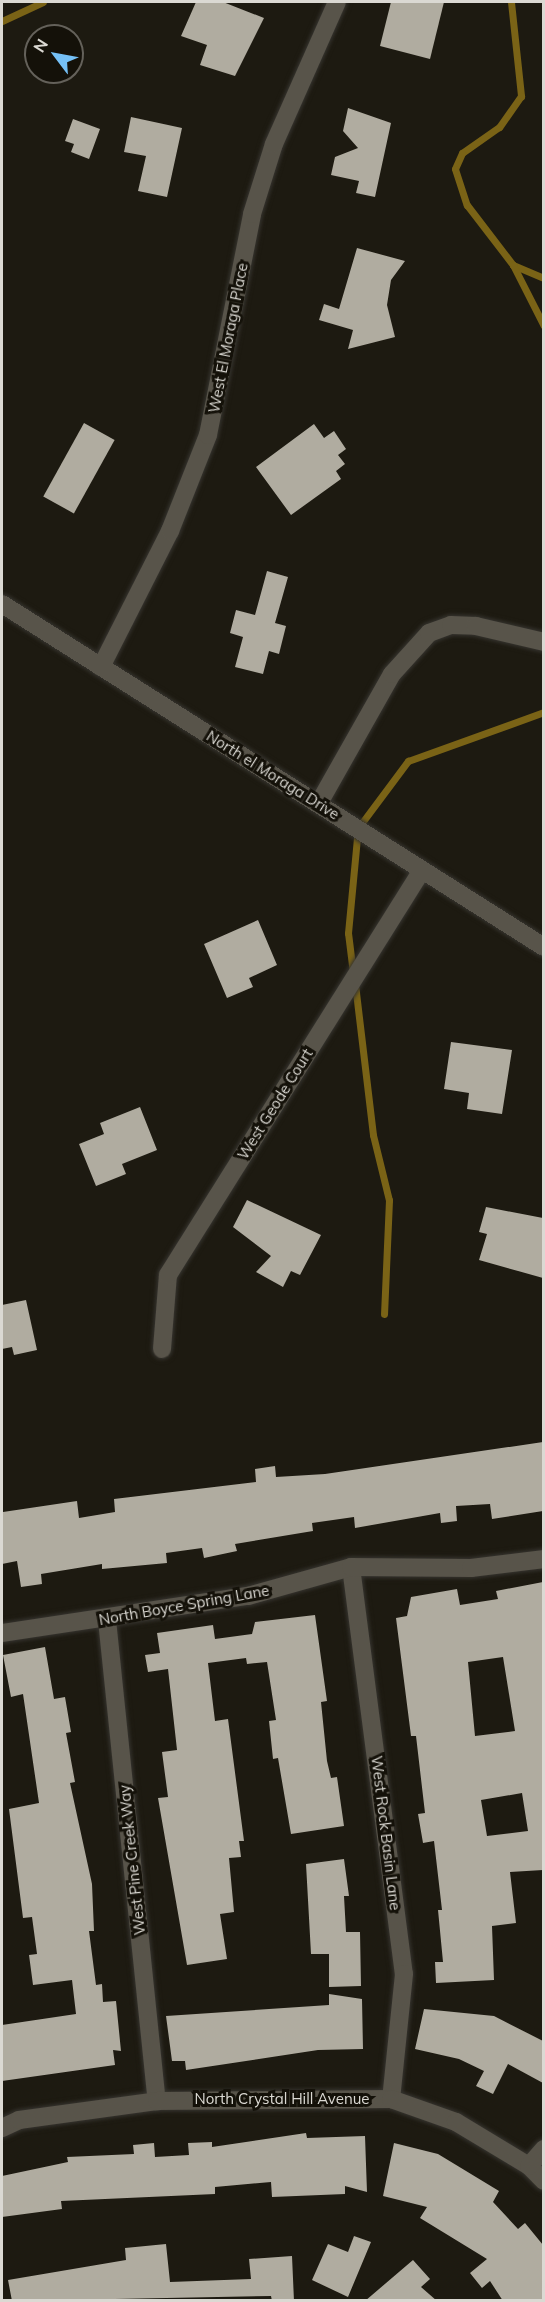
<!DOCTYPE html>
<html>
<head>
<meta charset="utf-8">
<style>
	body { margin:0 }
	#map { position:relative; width:545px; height:2302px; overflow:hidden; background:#1d1a11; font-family:Mulish,sans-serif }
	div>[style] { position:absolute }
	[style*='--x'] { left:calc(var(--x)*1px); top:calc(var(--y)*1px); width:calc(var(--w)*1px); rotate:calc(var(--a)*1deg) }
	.stream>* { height:7px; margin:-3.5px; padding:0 3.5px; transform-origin:3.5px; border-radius:3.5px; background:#7a6316 }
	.building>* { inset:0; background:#b0aca0; transform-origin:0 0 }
	.roads { filter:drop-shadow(0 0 2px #36342f) drop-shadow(0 0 2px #36342f) }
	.street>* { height:18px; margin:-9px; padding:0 9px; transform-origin:9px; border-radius:9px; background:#58544a }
	.secondary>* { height:18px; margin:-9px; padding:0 9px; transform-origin:9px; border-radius:9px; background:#58544a }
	span { translate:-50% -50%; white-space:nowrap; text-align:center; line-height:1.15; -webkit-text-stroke:6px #141109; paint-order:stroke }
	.street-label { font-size:15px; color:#dbd9d3 }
	.frame { position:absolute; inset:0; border:3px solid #dbd9d3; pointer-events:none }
	.north { position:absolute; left:24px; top:24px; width:60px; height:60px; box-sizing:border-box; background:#141109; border:2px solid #64615a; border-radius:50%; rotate:302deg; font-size:16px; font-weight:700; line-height:24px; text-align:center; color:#dbd9d3 }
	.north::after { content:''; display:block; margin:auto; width:21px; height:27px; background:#75c0f6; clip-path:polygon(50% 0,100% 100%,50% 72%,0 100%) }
</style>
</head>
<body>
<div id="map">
	<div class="stream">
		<i style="--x:511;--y:2;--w:95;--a:83.9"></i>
		<i style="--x:521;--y:96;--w:38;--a:125"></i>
		<i style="--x:499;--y:127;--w:45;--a:144.9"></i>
		<i style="--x:462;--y:153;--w:17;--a:114"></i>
		<i style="--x:455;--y:169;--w:38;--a:72"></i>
		<i style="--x:467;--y:205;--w:76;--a:52.5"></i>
		<i style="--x:513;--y:265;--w:34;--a:23"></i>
		<i style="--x:2;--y:21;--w:45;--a:-24.9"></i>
		<i style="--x:513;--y:265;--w:68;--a:63.1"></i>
		<i style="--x:353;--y:973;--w:40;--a:-97.1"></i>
		<i style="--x:348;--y:933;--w:105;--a:-84.6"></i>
		<i style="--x:358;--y:828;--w:84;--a:-53.3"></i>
		<i style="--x:408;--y:761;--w:145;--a:-19.8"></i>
		<i style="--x:355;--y:984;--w:152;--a:83.2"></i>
		<i style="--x:373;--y:1135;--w:67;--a:76.2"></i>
		<i style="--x:389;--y:1200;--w:114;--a:92.5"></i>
	</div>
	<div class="building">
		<i style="clip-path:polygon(196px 2px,223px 2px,264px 18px,235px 76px,200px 65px,207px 45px,181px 36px)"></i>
		<i style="clip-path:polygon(391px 2px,444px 2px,430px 59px,380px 46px)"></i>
		<i style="clip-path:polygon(348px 108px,391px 123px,375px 197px,356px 193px,359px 181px,331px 175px,335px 157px,358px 148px,343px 131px)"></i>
		<i style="clip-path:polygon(131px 117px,182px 128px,167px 197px,138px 191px,146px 156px,124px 152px)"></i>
		<i style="clip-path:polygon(73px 119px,100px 129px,89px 159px,71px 152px,74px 144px,65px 141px)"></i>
		<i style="clip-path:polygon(357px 248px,405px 261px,391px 280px,387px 305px,395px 337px,348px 349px,353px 330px,319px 320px,324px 304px,339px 309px)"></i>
		<i style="left:84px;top:423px;width:35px;height:84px;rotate:29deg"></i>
		<i style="clip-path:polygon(314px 424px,324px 438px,334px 431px,346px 449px,338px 455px,345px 464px,336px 471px,341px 479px,291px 515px,256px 467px)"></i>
		<i style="clip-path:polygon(267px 571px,288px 577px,275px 623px,286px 626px,279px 654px,269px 651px,263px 674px,235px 667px,243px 637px,230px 633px,236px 610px,255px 615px)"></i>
		<i style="clip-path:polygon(258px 920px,277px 965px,249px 978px,253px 987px,227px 998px,204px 944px)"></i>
		<i style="clip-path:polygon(451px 1042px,512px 1050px,502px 1114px,467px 1109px,469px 1093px,444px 1089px)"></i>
		<i style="clip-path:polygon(140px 1107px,157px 1150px,122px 1164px,126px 1174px,96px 1186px,79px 1144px,104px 1134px,100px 1123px)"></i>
		<i style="clip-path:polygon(247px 1200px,321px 1235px,300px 1275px,291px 1271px,283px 1287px,256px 1272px,271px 1256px,233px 1227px)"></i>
		<i style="clip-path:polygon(486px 1207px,543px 1218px,543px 1278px,479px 1260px,487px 1234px,479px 1232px)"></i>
		<i style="clip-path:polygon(26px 1300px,37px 1350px,14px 1355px,12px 1347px,2px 1349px,2px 1305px)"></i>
		<i style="clip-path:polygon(543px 1442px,543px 1511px,492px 1519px,490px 1504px,456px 1506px,457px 1521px,441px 1523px,440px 1513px,355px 1528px,354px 1517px,312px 1523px,313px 1531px,235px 1544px,237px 1551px,204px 1558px,202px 1548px,166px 1553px,167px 1563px,102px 1569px,102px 1564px,41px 1574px,42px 1584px,21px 1587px,17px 1561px,2px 1564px,3px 1512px,77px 1501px,79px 1518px,115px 1512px,114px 1499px,256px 1482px,255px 1469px,275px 1466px,276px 1477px,325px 1474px)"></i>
		<i style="clip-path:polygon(evenodd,543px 1582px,543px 1870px,510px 1872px,516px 1923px,492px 1926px,494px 1980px,436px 1983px,435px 1962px,443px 1962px,438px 1910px,442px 1910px,434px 1841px,423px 1843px,418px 1814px,425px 1813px,416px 1736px,411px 1736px,396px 1618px,407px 1616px,411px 1597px,457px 1589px,460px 1605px,498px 1599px,496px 1591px,543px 1582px,503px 1657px,515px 1731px,475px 1736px,468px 1662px,503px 1657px,543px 1582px,522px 1793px,528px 1831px,487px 1836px,481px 1800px,522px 1793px)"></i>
		<i style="clip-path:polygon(315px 1615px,327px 1701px,321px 1702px,327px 1761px,331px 1778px,337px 1777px,344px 1826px,291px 1834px,278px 1758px,273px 1759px,269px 1721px,276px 1720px,267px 1662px,247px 1664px,246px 1658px,208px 1663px,215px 1721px,228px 1719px,244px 1841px,239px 1841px,241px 1857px,229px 1858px,234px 1912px,220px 1914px,227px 1959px,187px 1965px,158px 1798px,168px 1797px,162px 1752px,177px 1750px,168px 1669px,148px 1672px,145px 1655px,160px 1653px,157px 1633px,213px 1625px,215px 1639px,252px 1634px,255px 1622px)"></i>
		<i style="clip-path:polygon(45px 1647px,54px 1699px,65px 1697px,71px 1732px,66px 1733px,75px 1782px,70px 1783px,92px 1884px,94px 1931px,89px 1931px,96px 1985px,102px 1984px,103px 2002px,116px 2001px,121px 2051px,113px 2050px,115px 2065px,2px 2081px,2px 2025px,76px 2014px,72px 1980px,33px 1985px,29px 1955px,37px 1954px,32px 1917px,23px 1918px,9px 1809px,39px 1803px,23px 1694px,11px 1697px,3px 1655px)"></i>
		<i style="clip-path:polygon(344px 1859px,349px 1896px,344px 1896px,346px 1932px,360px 1932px,361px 1986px,329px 1987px,329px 1954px,311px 1954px,306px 1864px)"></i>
		<i style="clip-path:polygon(329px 1994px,362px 1999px,363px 2049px,318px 2050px,186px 2070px,185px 2061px,172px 2061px,166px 2016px,329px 2005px)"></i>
		<i style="clip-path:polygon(424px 2009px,494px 2016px,543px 2041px,543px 2083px,508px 2064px,493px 2094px,476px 2086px,484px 2071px,459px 2059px,415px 2049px)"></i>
		<i style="clip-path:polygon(306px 2133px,307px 2138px,365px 2136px,367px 2192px,345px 2186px,345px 2194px,272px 2197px,271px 2182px,215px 2187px,215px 2194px,61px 2201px,62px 2209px,2px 2217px,2px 2176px,68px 2162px,67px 2157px,134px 2154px,133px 2145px,154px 2143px,155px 2157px,189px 2155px,188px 2143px,212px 2142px,212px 2147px)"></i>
		<i style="clip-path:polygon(394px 2143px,438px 2154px,499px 2191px,493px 2202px,518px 2229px,525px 2223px,543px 2245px,543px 2301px,503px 2301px,490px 2281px,482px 2288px,470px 2273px,487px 2259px,420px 2218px,427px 2207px,383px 2196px)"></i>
		<i style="clip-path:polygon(354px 2236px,371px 2242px,348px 2297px,312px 2280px,328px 2244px,348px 2252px)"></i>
		<i style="clip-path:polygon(166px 2244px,170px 2282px,251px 2279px,249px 2259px,292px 2256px,294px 2301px,272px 2301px,271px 2296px,12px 2301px,8px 2280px,126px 2260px,125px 2248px)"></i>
		<i style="clip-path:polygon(413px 2260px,430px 2279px,421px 2287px,437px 2301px,365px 2301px)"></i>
	</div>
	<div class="roads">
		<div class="street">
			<i style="--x:101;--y:667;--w:153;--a:-63.1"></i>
			<i style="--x:170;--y:531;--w:103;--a:-68.4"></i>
			<i style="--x:208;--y:435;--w:225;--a:-78.7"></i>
			<i style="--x:252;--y:214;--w:73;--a:-72.6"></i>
			<i style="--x:274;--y:144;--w:155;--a:-66.1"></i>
			<i style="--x:319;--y:803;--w:148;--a:-60.5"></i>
			<i style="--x:392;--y:674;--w:55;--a:-47.9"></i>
			<i style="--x:429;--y:633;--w:23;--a:-20"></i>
			<i style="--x:451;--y:625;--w:25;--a:2"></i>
			<i style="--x:476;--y:626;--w:70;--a:13.2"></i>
			<i style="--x:162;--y:1349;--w:74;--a:-85.4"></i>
			<i style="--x:168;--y:1275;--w:478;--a:-57.9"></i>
			<i style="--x:351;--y:1567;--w:410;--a:82.6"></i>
			<i style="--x:404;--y:1974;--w:126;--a:95.9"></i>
			<i style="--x:107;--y:1620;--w:484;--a:84.1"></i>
			<i style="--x:2;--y:1633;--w:249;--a:-8.6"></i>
			<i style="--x:248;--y:1596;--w:107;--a:-15.7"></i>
			<i style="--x:351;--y:1567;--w:120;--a:0.5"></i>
			<i style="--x:471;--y:1568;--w:74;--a:-7"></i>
			<i style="--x:2;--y:2128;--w:19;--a:-25"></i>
			<i style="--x:19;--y:2120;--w:139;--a:-7.8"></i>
			<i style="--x:157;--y:2101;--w:234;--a:-0.5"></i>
			<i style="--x:391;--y:2099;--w:69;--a:19.5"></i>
			<i style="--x:456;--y:2122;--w:85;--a:31.1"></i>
			<i style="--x:529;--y:2166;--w:21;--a:45"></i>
			<i style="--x:529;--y:2166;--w:23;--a:-49"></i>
		</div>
		<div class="secondary">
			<i style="--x:2;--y:604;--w:641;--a:32.33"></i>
		</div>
	</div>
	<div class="street-label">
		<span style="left:228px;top:338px;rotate:-79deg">West El Moraga Place</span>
		<span style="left:273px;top:775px;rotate:32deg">North el Moraga Drive</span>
		<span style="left:275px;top:1104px;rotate:-58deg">West Geode Court</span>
		<span style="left:184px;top:1605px;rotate:-10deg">North Boyce Spring Lane</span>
		<span style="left:386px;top:1833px;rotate:83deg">West Rock Basin Lane</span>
		<span style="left:132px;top:1860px;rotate:-96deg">West Pine Creek Way</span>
		<span style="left:282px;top:2099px">North Crystal Hill Avenue</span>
	</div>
	<div class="frame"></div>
	<div class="north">N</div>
</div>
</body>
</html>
